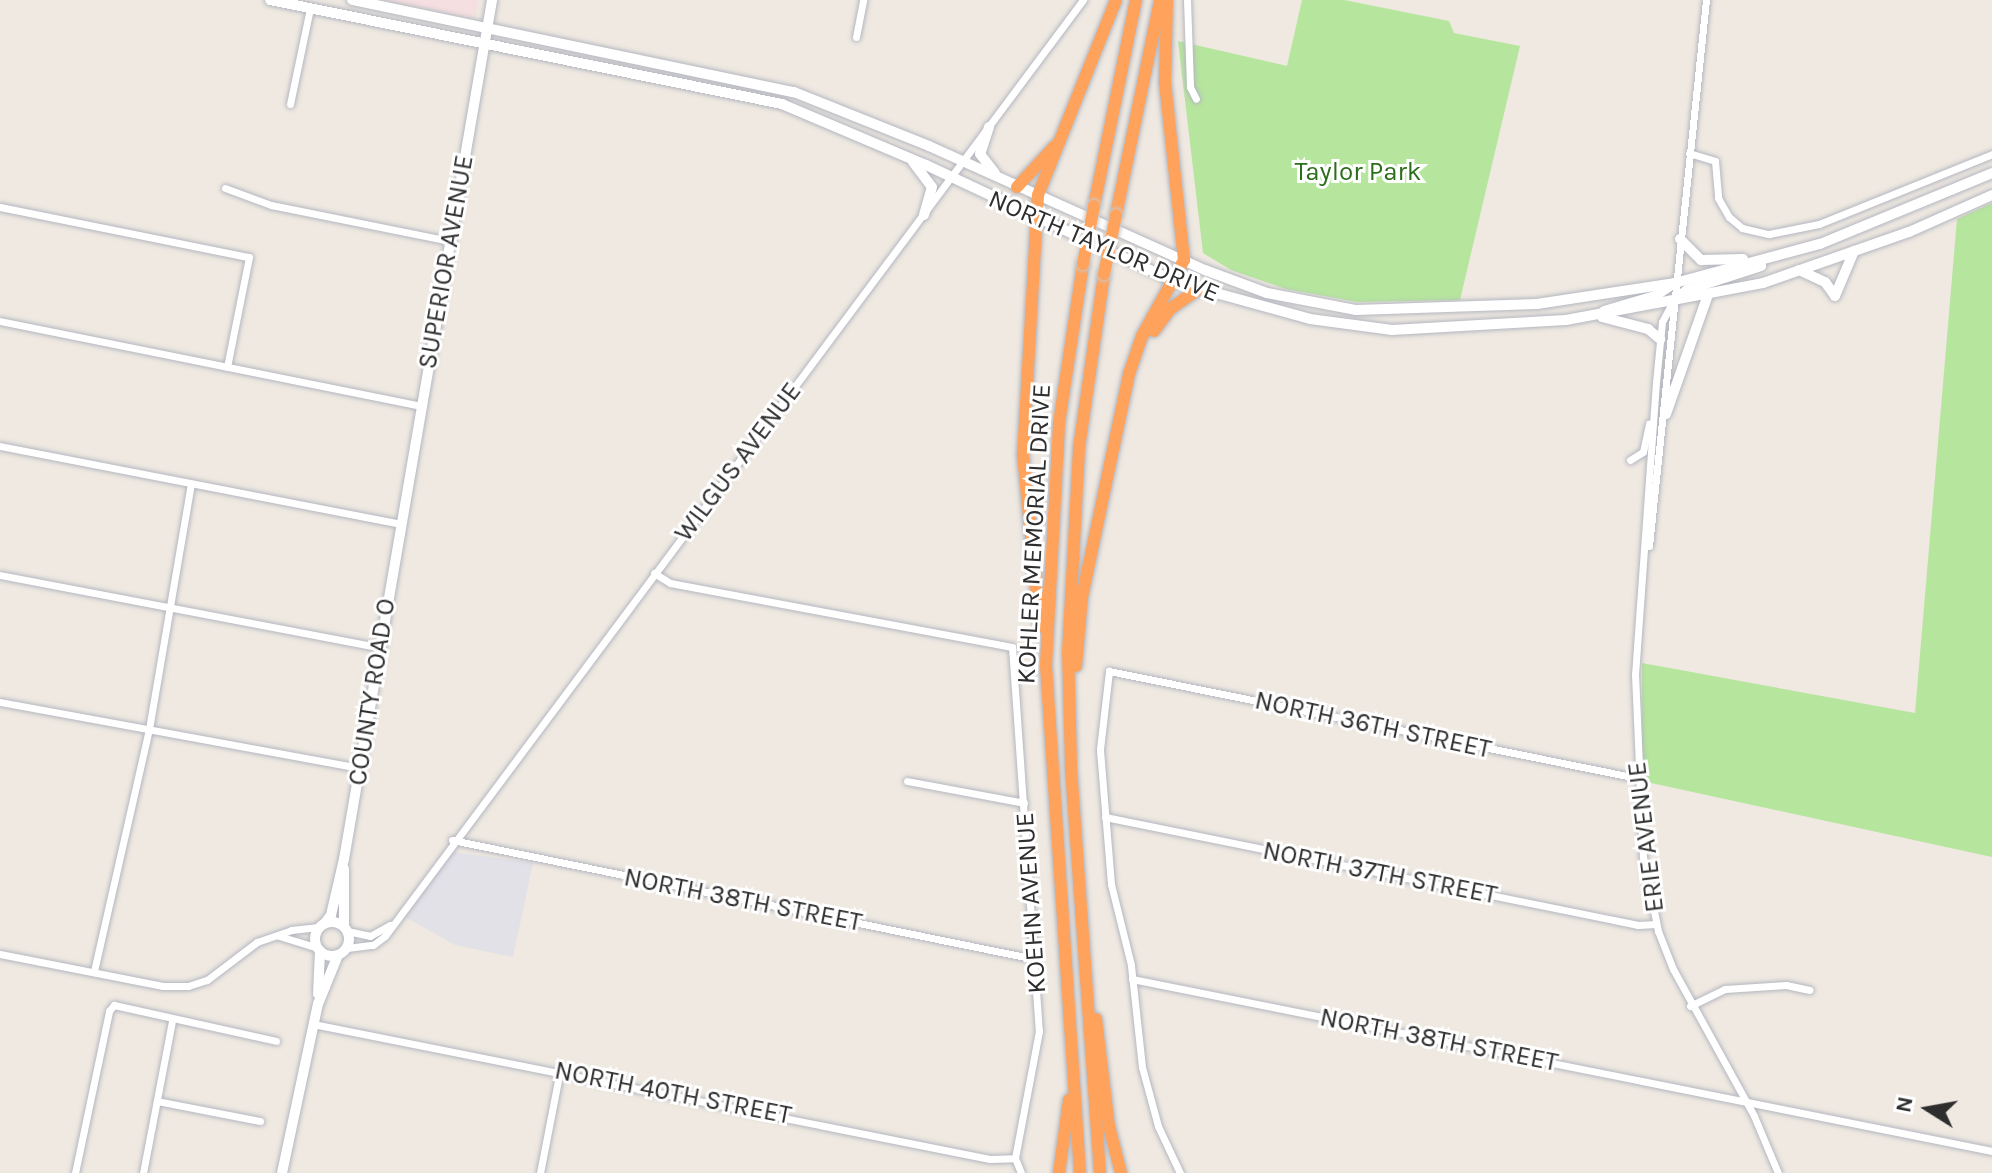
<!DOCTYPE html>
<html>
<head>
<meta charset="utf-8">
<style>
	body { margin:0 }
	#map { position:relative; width:1992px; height:1173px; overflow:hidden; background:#efe9e1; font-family:Karla,sans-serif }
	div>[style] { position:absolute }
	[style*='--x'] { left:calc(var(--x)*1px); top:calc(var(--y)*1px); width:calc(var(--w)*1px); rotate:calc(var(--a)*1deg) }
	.industrial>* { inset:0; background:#e3e1e8 }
	.medical>* { inset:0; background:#f5dfe0 }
	.green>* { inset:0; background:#b6e59e }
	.roads { filter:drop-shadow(0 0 2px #b4b7c1) drop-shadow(0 0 2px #b4b7c1) }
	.street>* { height:7px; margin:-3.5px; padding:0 3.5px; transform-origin:3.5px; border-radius:3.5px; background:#fff }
	.secondary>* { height:10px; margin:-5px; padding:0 5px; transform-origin:5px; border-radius:5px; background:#fff }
	.secondary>.ring { margin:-5px; padding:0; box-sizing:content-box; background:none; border:10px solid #fff; border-radius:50% }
	.highway>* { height:12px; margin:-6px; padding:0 6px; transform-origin:6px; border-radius:6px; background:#ffa35c }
	.bridges { filter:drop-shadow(0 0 2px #c9c9c9) drop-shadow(0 0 2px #c9c9c9) }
	.highway-bridge>* { height:12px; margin:-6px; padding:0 6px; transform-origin:6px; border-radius:6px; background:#ffa35c }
	span { translate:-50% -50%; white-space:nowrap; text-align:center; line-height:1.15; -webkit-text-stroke:6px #fff; paint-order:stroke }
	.park-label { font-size:26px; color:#2c6e1b }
	.street-label { font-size:26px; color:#2e2e2e }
	.north { position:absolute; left:1888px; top:1069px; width:80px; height:80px; -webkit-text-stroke:6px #fff; paint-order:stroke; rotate:281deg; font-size:22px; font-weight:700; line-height:32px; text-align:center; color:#2e2e2e }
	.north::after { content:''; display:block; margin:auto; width:28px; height:36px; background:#2e2e2e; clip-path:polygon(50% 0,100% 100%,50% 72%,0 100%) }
</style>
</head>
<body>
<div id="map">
	<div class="industrial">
		<i style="clip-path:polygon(453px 852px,533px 863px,513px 957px,455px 945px,405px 917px)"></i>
	</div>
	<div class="medical">
		<i style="clip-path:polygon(382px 0,479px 0,475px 18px)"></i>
	</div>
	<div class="green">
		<i style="clip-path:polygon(1302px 0,1344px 0,1449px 21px,1454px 33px,1520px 46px,1460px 300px,1357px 302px,1286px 289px,1231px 270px,1203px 253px,1178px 41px,1287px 66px)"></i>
		<i style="clip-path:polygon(1992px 203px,1992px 857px,1642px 781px,1642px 663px,1915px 713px,1957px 219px)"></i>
	</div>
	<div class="roads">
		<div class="street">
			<i style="--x:1187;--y:0;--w:87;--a:88"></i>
			<i style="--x:1190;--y:87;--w:13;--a:63"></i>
			<i style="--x:856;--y:37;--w:38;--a:-79"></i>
			<i style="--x:290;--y:104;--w:98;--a:-78.2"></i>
			<i style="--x:1689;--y:153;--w:27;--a:17"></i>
			<i style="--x:1715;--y:161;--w:37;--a:85"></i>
			<i style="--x:1718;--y:198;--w:22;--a:60"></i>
			<i style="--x:1729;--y:217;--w:17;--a:40"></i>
			<i style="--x:1742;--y:228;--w:28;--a:13"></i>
			<i style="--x:1769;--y:234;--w:51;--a:-11.3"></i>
			<i style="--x:1819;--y:224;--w:187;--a:-22"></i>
			<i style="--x:225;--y:188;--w:49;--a:20.3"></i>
			<i style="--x:271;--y:205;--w:183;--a:11.4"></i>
			<i style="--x:0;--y:207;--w:254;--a:11.4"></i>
			<i style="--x:249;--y:257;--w:112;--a:101.3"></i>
			<i style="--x:1672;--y:303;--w:21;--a:118"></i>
			<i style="--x:1662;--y:322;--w:60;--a:95.7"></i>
			<i style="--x:1656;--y:382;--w:293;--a:94.1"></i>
			<i style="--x:1635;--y:674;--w:183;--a:87.5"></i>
			<i style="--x:1643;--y:857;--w:76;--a:78.5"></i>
			<i style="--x:1658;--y:931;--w:41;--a:68.5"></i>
			<i style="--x:1673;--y:969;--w:168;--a:61.1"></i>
			<i style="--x:1754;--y:1116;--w:62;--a:67.2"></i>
			<i style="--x:0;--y:321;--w:429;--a:11.4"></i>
			<i style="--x:0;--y:446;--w:408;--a:11"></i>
			<i style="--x:1630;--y:460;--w:15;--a:-32"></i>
			<i style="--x:1643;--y:452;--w:29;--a:-78"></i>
			<i style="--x:1649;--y:546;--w:549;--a:-84.04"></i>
			<i style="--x:654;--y:573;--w:19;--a:32"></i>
			<i style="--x:670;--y:583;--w:348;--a:10.6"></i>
			<i style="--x:1012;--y:647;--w:385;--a:86"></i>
			<i style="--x:1039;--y:1031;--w:129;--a:100.7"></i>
			<i style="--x:0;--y:575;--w:386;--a:10.8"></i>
			<i style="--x:0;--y:702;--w:365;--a:10.4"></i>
			<i style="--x:907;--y:781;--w:119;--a:10.6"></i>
			<i style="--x:1105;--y:817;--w:544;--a:11.45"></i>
			<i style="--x:1638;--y:925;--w:18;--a:-3"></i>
			<i style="--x:452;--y:840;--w:595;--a:11.54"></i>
			<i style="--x:347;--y:931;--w:24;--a:12"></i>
			<i style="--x:370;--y:936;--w:23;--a:-29"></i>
			<i style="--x:279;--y:936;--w:39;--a:17"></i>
			<i style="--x:347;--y:948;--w:26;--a:-7"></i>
			<i style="--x:373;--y:945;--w:15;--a:-37"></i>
			<i style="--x:385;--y:936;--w:1168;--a:-53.29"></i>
			<i style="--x:0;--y:954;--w:166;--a:11.1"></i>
			<i style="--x:163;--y:986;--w:25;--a:0"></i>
			<i style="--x:188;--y:986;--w:20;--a:-18"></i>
			<i style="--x:207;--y:980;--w:63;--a:-37.2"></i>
			<i style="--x:257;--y:942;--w:36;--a:-19"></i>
			<i style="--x:291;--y:930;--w:28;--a:-6"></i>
			<i style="--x:94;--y:971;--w:248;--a:-77.2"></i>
			<i style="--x:149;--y:729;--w:249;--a:-80.3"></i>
			<i style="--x:1132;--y:979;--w:877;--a:11.31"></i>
			<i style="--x:1690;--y:1006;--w:39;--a:-26"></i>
			<i style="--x:1725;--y:989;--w:61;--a:-3.8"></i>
			<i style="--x:1786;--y:985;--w:24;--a:12"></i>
			<i style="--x:313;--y:1024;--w:690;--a:11.28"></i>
			<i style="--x:990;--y:1159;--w:25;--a:-2"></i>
			<i style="--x:157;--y:1101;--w:105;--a:11"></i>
			<i style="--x:1015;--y:1158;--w:16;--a:68"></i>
			<i style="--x:75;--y:1173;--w:166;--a:-78.1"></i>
			<i style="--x:109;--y:1011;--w:8;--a:-50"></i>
			<i style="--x:114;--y:1005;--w:166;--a:12.5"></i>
			<i style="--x:143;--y:1173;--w:155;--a:-79.2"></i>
			<i style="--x:540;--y:1173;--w:105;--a:-79"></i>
			<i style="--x:1180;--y:1173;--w:52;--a:-115.1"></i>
			<i style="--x:1158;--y:1126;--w:61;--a:-105.2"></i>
			<i style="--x:1142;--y:1067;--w:103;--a:-96.2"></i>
			<i style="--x:1131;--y:965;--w:83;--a:-103.9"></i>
			<i style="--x:1111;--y:884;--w:135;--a:-94.7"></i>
			<i style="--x:1100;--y:749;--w:79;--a:-83.4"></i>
			<i style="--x:1109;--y:671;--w:539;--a:11.46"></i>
		</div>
		<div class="secondary">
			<i style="--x:270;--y:0;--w:522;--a:11.48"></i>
			<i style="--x:782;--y:104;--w:156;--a:23"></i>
			<i style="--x:926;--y:165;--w:276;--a:25.1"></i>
			<i style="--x:1176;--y:282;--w:139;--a:15.4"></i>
			<i style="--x:1310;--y:319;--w:83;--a:7.6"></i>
			<i style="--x:1392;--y:330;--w:174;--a:-3.3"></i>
			<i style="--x:1566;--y:320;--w:200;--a:-10.6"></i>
			<i style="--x:1763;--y:283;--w:155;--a:-19.3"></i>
			<i style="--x:1909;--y:232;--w:91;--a:-24"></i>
			<i style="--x:352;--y:0;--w:451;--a:11.8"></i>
			<i style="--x:794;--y:92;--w:145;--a:21.8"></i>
			<i style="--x:929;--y:146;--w:303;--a:24.2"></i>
			<i style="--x:1205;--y:270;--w:66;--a:20.4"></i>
			<i style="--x:1267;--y:293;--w:91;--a:10.8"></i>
			<i style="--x:1356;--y:310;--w:181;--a:-1.9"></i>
			<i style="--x:1537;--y:304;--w:140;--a:-8.7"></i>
			<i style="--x:1675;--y:283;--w:150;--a:-15.1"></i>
			<i style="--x:1820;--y:244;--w:186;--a:-22.4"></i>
			<i style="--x:989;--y:127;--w:28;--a:108"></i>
			<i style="--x:980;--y:154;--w:24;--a:52"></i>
			<i style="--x:913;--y:162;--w:31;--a:53"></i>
			<i style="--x:932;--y:187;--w:29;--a:106"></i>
			<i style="--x:1680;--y:239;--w:30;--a:45"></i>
			<i style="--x:1701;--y:260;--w:42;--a:-1.4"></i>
			<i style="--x:1799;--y:270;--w:29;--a:25"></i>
			<i style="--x:1825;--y:282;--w:17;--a:54"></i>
			<i style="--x:1835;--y:296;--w:49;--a:-67.1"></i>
			<i style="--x:1673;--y:301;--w:18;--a:-38"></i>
			<i style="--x:1687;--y:290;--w:78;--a:-18"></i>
			<i style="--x:1604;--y:311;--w:53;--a:-16.4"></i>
			<i style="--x:1655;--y:296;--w:23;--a:-34"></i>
			<i style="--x:1602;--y:317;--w:48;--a:14.6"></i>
			<i style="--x:1648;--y:329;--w:16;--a:40"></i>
			<i style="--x:1666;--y:414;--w:126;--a:-70.6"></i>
			<i class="ring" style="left:315px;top:922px;width:24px;height:24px"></i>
			<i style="--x:325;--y:923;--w:10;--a:-53"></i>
			<i style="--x:331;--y:915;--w:57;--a:-76.9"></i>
			<i style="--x:344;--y:859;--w:872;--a:-80.22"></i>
			<i style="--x:344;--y:926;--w:57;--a:-90"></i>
			<i style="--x:318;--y:994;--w:43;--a:-87.3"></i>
			<i style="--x:282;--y:1173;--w:173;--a:-78"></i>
			<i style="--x:318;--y:1004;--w:53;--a:-67.8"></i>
		</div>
		<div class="highway">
			<i style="--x:1017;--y:187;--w:56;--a:-47.2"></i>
			<i style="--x:1094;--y:206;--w:210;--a:-78.5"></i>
			<i style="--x:1116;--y:215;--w:219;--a:-78.4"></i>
			<i style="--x:1154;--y:331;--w:27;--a:-54"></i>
			<i style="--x:1170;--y:309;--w:33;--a:-35"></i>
			<i style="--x:1040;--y:626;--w:172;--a:-95.7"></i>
			<i style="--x:1023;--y:455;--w:260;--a:-86.7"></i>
			<i style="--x:1038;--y:195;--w:210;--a:-68.2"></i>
			<i style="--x:1076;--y:666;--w:69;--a:-85"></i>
			<i style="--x:1082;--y:597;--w:228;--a:-78.1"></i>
			<i style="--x:1129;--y:374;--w:40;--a:-71.1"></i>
			<i style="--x:1142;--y:336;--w:87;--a:-61.1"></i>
			<i style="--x:1184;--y:260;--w:178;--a:-96.1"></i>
			<i style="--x:1165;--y:83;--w:83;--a:-88.6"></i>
			<i style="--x:1096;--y:1019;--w:108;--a:83.1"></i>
			<i style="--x:1109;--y:1126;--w:49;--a:75.7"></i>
			<i style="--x:1059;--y:1173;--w:74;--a:-82.2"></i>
			<i style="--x:1080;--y:1173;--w:509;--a:-93.83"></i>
			<i style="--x:1046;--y:665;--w:242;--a:-86.9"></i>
			<i style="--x:1059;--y:423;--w:161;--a:-81.4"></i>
			<i style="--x:1100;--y:1173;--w:410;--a:-94.1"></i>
			<i style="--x:1071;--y:764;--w:111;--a:-91.5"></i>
			<i style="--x:1068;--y:653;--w:205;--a:-86.9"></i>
			<i style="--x:1079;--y:448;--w:176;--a:-81.8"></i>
		</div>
	</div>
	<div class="bridges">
		<div class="highway-bridge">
			<i style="--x:1083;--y:264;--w:59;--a:-79.3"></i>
			<i style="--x:1104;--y:274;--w:60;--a:-78.5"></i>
		</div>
	</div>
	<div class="park-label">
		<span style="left:1358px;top:172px">Taylor Park</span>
	</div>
	<div class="street-label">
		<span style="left:1104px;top:246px;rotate:23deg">NORTH TAYLOR DRIVE</span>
		<span style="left:446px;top:262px;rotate:-80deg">SUPERIOR AVENUE</span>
		<span style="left:738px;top:462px;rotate:-53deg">WILGUS AVENUE</span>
		<span style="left:1034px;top:534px;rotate:-87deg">KOHLER MEMORIAL DRIVE</span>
		<span style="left:372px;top:692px;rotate:-81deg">COUNTY ROAD O</span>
		<span style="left:1373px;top:725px;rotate:12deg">NORTH 36TH STREET</span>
		<span style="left:1646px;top:837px;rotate:-97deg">ERIE AVENUE</span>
		<span style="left:1380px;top:873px;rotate:11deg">NORTH 37TH STREET</span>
		<span style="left:743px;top:900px;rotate:11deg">NORTH 38TH STREET</span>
		<span style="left:1031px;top:903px;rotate:-94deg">KOEHN AVENUE</span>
		<span style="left:1439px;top:1040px;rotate:11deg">NORTH 38TH STREET</span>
		<span style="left:673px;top:1093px;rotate:11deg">NORTH 40TH STREET</span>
	</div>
	<div class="north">N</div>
</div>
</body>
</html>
